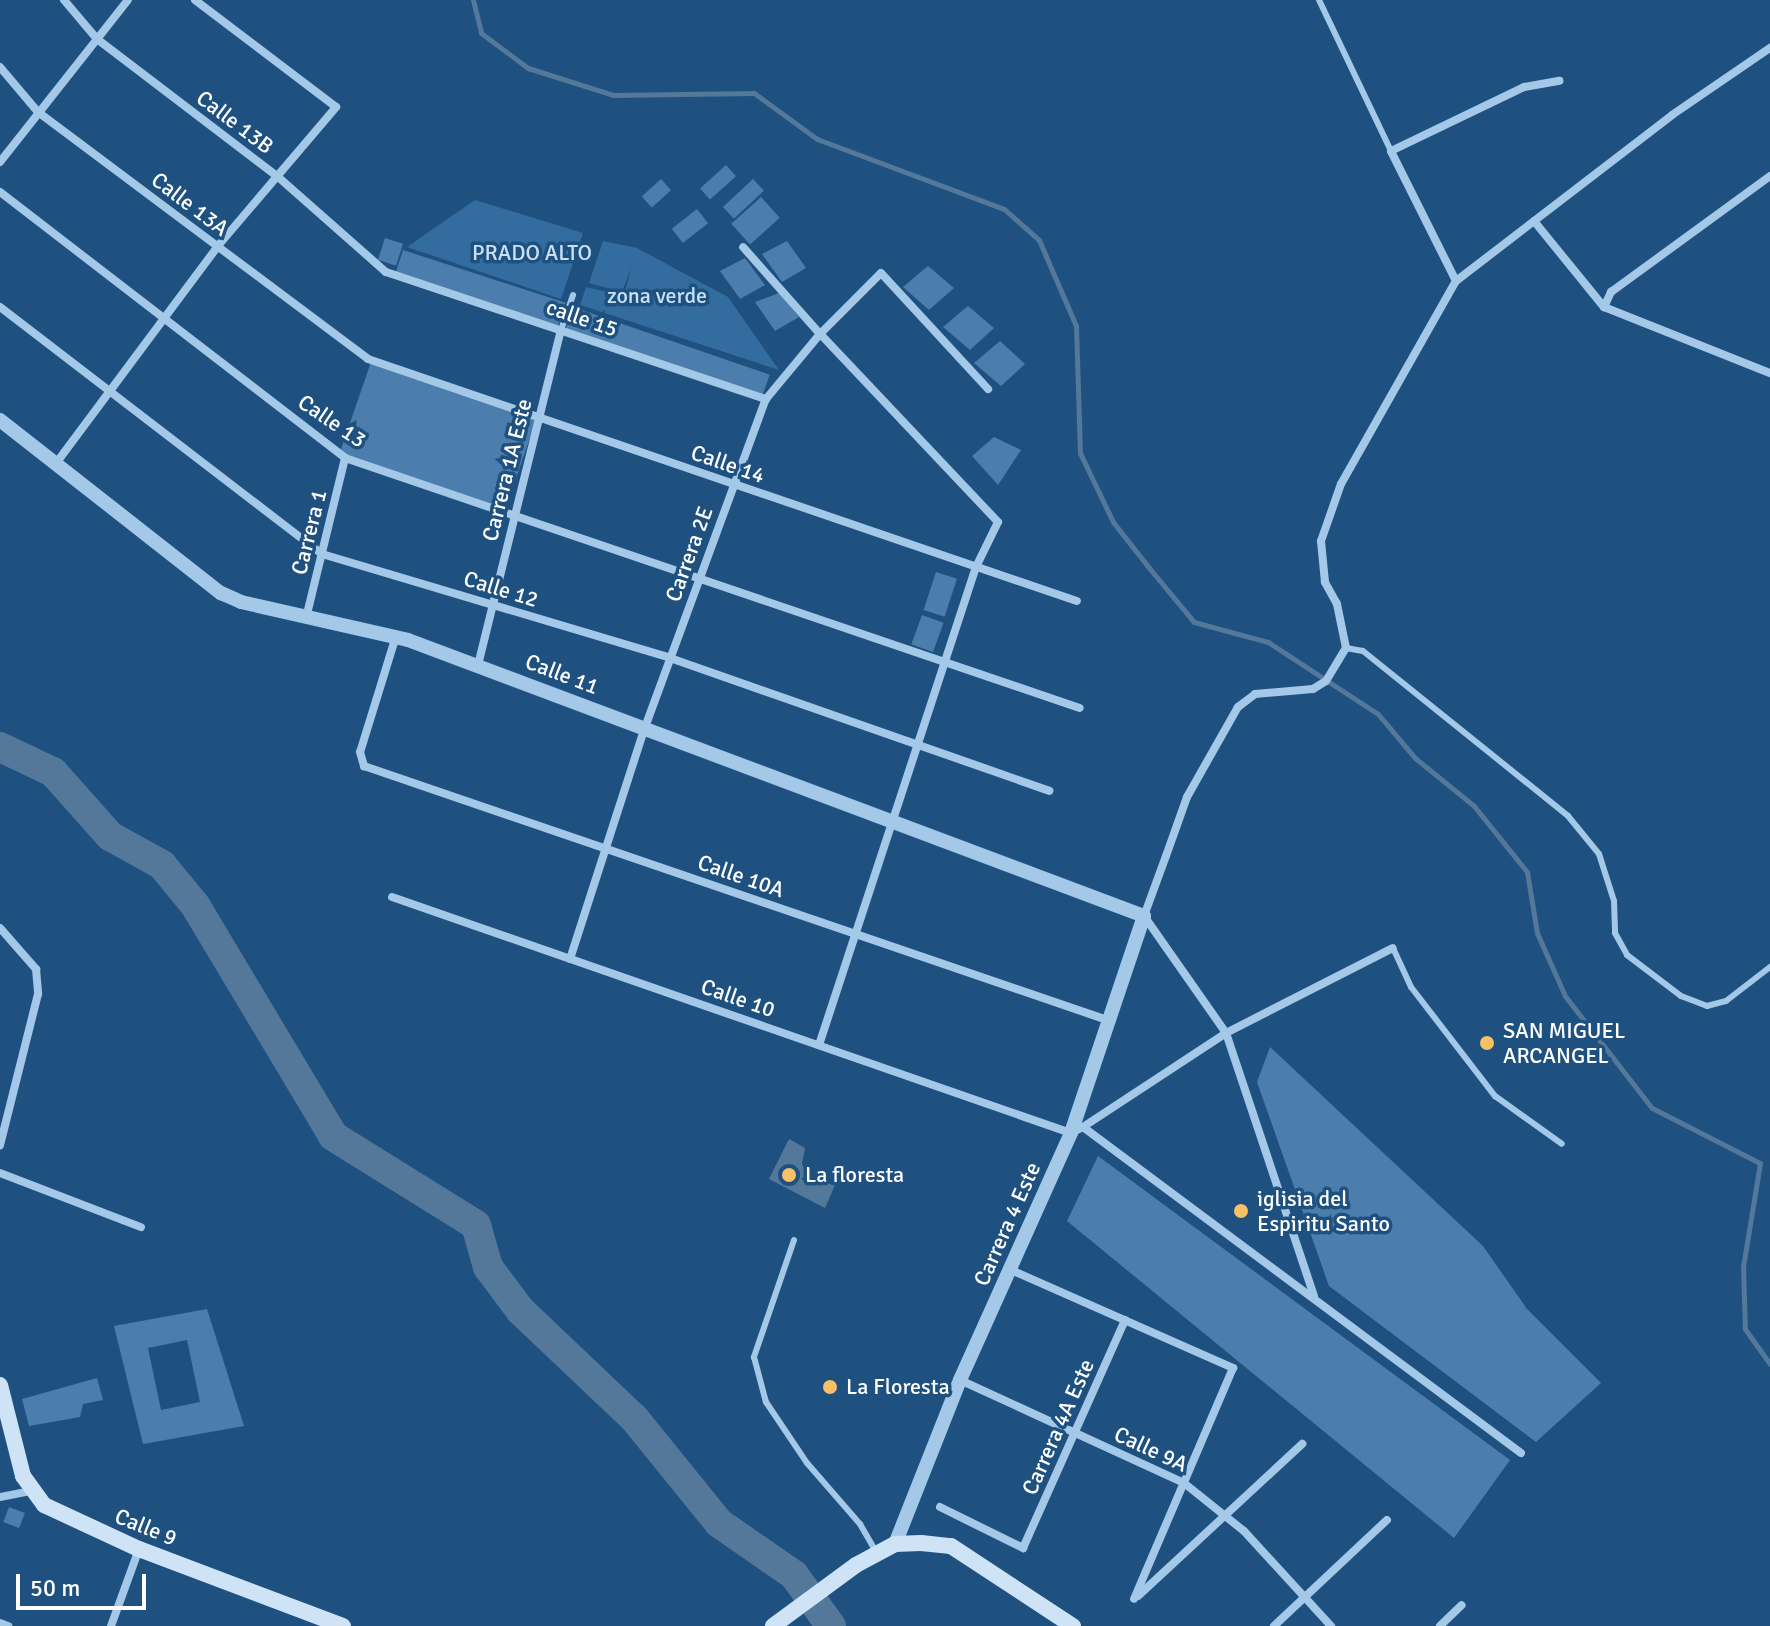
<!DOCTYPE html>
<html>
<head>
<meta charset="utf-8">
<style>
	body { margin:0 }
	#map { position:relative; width:1770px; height:1626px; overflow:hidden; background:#1f5180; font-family:Signika,sans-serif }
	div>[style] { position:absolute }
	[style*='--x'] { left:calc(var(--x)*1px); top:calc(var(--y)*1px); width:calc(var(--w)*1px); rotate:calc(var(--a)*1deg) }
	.green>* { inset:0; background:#336c9e }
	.water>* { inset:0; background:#53789a }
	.stream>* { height:5px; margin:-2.5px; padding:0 2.5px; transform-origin:2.5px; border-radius:2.5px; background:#53789a }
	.river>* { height:30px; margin:-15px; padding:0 15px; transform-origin:15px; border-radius:15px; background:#53789a }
	.building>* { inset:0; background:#4b7eac; transform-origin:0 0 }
	.service>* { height:6px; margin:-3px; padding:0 3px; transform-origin:3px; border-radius:3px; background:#a4c8e8 }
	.minor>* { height:8px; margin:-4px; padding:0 4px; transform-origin:4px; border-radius:4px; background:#a4c8e8 }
	.tertiary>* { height:14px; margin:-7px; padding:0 7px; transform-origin:7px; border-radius:7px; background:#a4c8e8 }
	.secondary>* { height:16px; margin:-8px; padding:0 8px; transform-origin:8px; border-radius:8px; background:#cee3f6 }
	.dots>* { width:22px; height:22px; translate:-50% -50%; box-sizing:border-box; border:4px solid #1f5180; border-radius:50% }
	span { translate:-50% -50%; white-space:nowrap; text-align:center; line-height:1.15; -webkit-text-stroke:7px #1f5180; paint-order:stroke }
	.street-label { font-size:22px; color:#fff }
	.park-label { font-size:22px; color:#c8e1f6 }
	.poi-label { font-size:22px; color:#fff }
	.left { translate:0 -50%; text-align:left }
	.scale { position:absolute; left:16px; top:1574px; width:130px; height:36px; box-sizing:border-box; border:4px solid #fff; border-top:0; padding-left:10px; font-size:24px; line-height:28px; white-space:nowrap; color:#fff; -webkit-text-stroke:6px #1f5180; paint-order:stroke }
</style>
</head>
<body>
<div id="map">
	<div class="green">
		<i style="clip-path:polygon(475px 200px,583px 233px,561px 299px,407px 247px)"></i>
		<i style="clip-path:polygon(603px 241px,637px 248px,728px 297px,779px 370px,580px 305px,586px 287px,624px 296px,631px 268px,622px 292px,589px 283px)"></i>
	</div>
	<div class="water">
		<i style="clip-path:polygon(789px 1139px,805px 1148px,802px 1164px,809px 1178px,835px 1185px,825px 1208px,769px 1179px)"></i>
	</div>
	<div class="stream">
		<i style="--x:473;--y:0;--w:34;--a:76"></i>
		<i style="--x:481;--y:33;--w:59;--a:36.7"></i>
		<i style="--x:528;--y:68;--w:89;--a:17.6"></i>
		<i style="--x:613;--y:95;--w:141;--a:-0.8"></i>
		<i style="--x:754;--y:93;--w:78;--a:36.1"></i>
		<i style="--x:817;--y:139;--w:200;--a:20.5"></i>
		<i style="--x:1004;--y:209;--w:47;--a:41.5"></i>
		<i style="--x:1039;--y:240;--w:94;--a:66.7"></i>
		<i style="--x:1076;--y:326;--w:127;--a:88.2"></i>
		<i style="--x:1080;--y:453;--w:76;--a:64.4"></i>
		<i style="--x:1113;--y:522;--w:60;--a:51.8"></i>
		<i style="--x:1150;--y:569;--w:69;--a:50.3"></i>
		<i style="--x:1194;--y:622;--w:77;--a:15.1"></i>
		<i style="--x:1268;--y:642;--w:131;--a:33.2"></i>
		<i style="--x:1378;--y:714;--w:57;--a:49.9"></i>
		<i style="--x:1415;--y:758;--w:76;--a:39.1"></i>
		<i style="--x:1474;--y:806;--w:85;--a:51.2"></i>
		<i style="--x:1527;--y:872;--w:62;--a:80.7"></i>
		<i style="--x:1537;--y:933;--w:69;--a:66"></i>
		<i style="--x:1565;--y:996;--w:142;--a:52.2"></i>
		<i style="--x:1652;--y:1108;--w:121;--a:27"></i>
		<i style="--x:1760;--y:1163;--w:105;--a:99.3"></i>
		<i style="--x:1743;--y:1267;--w:62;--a:88.2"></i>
		<i style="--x:1745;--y:1329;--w:43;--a:54.5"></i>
	</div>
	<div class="river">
		<i style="--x:0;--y:747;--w:59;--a:25.3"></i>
		<i style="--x:53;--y:772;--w:86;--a:48.3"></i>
		<i style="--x:110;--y:836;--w:60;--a:29.1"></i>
		<i style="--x:162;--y:865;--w:52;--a:50.5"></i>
		<i style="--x:195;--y:905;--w:269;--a:59.1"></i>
		<i style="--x:333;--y:1136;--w:168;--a:31.9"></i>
		<i style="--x:476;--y:1225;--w:44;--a:74.1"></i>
		<i style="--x:488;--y:1267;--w:54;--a:53.3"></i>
		<i style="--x:520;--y:1310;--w:157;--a:43.5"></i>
		<i style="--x:634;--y:1418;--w:135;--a:51"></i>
		<i style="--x:719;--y:1523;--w:91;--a:34.7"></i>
		<i style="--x:794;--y:1575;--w:63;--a:54"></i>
	</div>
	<div class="building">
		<i style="left:726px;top:165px;width:15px;height:35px;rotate:48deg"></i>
		<i style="left:661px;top:179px;width:15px;height:26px;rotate:48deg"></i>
		<i style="left:753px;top:179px;width:16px;height:41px;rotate:47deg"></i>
		<i style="left:761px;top:197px;width:28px;height:40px;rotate:48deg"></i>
		<i style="left:697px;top:209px;width:18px;height:32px;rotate:52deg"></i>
		<i style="left:385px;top:238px;width:19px;height:23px;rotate:18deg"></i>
		<i style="clip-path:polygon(787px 241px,806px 268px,782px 282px,762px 254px)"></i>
		<i style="left:403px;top:250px;width:171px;height:24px;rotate:18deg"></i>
		<i style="clip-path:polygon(745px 258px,765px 285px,740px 299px,720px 271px)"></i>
		<i style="clip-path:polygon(928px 266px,954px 288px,929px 310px,903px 287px)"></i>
		<i style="clip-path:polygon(779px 293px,799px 317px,775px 331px,755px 302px)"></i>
		<i style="clip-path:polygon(968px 306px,994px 328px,970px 350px,943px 327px)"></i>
		<i style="left:573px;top:307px;width:208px;height:24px;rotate:19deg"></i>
		<i style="clip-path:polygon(1000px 341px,1025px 364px,1001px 386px,974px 363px)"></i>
		<i style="left:371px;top:362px;width:175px;height:97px;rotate:19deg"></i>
		<i style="clip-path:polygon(994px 437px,1021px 450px,998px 485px,972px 456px)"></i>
		<i style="left:936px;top:572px;width:22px;height:40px;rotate:18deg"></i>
		<i style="left:922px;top:615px;width:23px;height:31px;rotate:20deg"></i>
		<i style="clip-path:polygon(1270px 1047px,1483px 1246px,1527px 1309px,1601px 1383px,1536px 1442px,1329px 1286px,1257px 1082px)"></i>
		<i style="clip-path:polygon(1098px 1156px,1510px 1460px,1454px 1538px,1067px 1221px)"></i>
		<i style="clip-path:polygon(evenodd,207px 1309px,244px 1426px,143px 1444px,114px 1326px,207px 1309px,187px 1340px,200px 1402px,161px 1410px,148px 1348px,187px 1340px)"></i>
		<i style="clip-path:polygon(97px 1378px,103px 1400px,83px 1404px,80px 1417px,29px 1426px,22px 1399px)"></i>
		<i style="left:9px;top:1507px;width:17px;height:16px;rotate:21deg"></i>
	</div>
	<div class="service">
		<i style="--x:1319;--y:0;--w:167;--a:64.5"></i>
		<i style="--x:561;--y:330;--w:37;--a:-71"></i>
		<i style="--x:1346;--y:648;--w:17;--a:10"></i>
		<i style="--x:1363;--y:651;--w:263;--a:38.8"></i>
		<i style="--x:1568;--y:816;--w:49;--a:50.8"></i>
		<i style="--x:1599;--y:854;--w:49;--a:72.3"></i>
		<i style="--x:1614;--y:901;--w:32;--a:88"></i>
		<i style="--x:1615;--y:933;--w:25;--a:61"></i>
		<i style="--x:1627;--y:955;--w:68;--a:37.2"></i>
		<i style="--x:1681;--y:996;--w:28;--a:21"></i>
		<i style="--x:1707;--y:1006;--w:20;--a:-15"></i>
		<i style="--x:1726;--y:1001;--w:56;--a:-37.7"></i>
		<i style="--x:1393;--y:948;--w:43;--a:65.2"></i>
		<i style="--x:1411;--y:987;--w:138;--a:52.4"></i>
		<i style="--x:1495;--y:1096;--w:82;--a:35.6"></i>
		<i style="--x:794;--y:1240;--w:124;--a:108.9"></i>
		<i style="--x:754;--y:1357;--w:47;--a:75.1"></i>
		<i style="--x:766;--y:1402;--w:73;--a:56.1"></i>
		<i style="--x:807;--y:1463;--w:81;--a:49"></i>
		<i style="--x:860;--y:1524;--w:32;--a:60"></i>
	</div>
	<div class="minor">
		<i style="--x:64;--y:0;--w:51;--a:49.8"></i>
		<i style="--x:97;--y:39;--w:226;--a:37.3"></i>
		<i style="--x:277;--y:176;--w:145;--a:41.4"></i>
		<i style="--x:386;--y:272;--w:401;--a:18.5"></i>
		<i style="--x:0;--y:67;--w:59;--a:49.8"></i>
		<i style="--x:38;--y:112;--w:412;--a:36.8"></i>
		<i style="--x:368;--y:359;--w:749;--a:18.85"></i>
		<i style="--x:0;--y:162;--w:206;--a:-51.7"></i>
		<i style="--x:0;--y:192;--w:436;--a:37.6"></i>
		<i style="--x:345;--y:458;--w:776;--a:18.79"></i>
		<i style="--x:1534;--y:221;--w:111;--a:50.9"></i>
		<i style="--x:1604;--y:307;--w:179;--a:21.7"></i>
		<i style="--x:1456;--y:281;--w:145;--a:-116.6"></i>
		<i style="--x:1391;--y:151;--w:148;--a:-25.7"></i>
		<i style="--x:1524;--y:87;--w:36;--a:-10"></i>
		<i style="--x:0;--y:307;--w:406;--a:37.5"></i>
		<i style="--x:322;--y:554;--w:363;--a:16.6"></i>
		<i style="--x:670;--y:658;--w:402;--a:19.3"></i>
		<i style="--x:1604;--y:307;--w:17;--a:-65"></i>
		<i style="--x:1611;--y:292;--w:197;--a:-36.1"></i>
		<i style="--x:57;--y:462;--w:268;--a:-53.3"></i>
		<i style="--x:217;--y:247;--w:184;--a:-49.6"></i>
		<i style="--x:336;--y:107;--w:177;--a:-142.8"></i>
		<i style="--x:307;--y:614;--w:161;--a:-76.3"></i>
		<i style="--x:396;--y:636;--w:121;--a:107.2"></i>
		<i style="--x:360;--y:752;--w:15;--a:74"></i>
		<i style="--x:364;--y:766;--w:785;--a:18.87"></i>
		<i style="--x:478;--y:665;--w:345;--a:-76.1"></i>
		<i style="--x:392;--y:897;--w:719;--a:19.17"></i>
		<i style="--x:1071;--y:1133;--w:13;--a:-27"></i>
		<i style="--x:1083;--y:1127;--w:546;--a:36.66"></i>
		<i style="--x:0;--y:928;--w:55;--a:48.7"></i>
		<i style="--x:36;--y:969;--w:25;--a:85"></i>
		<i style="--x:38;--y:994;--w:156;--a:104.1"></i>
		<i style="--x:570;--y:959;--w:241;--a:-72.1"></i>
		<i style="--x:644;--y:730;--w:353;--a:-69.8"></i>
		<i style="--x:766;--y:399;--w:85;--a:-50.3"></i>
		<i style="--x:820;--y:334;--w:116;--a:-131.5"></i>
		<i style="--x:819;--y:1045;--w:503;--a:-71.82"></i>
		<i style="--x:976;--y:567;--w:50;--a:-63.9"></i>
		<i style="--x:998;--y:522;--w:259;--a:-133.4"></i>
		<i style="--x:820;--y:334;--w:86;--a:-45"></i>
		<i style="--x:881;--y:273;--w:158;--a:47.3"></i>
		<i style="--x:1083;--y:1127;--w:171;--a:-33.3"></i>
		<i style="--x:1226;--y:1033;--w:187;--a:-27"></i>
		<i style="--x:0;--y:1173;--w:151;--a:21"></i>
		<i style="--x:1011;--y:1270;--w:243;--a:23.8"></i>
		<i style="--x:1233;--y:1368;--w:251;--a:113.2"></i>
		<i style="--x:1314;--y:1296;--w:277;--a:-108.5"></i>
		<i style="--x:1226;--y:1033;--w:143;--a:-125"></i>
		<i style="--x:1144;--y:916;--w:64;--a:-69.9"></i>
		<i style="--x:1166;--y:856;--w:63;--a:-70.4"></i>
		<i style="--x:1187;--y:797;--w:103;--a:-60.5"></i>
		<i style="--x:1238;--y:707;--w:21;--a:-37"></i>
		<i style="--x:1255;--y:694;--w:58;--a:-4.9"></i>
		<i style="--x:1313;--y:689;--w:15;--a:-32"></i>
		<i style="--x:1326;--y:681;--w:39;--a:-59"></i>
		<i style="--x:1346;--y:648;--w:45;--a:-101.6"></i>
		<i style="--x:1337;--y:604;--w:25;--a:-119"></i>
		<i style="--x:1325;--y:582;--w:41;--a:-95.6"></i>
		<i style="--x:1321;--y:541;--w:60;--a:-70.7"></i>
		<i style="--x:1341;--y:484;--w:233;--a:-60.5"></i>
		<i style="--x:1456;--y:281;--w:272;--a:-37.5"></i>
		<i style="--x:1672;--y:115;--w:119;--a:-34.4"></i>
		<i style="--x:960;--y:1380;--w:247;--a:24.7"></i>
		<i style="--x:1184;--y:1483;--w:77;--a:38.7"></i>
		<i style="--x:1244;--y:1531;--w:129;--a:47.5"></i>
		<i style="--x:0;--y:1497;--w:32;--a:-11"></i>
		<i style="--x:940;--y:1507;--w:93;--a:26.3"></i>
		<i style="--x:1023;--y:1548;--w:250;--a:-65.9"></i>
		<i style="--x:1138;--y:1596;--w:224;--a:-42.8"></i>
		<i style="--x:0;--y:1623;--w:9;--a:21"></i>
		<i style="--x:111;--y:1626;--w:82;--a:-70"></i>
		<i style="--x:1274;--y:1626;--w:155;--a:-43.2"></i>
		<i style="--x:1440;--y:1626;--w:30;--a:-44"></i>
	</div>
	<div class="tertiary">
		<i style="--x:0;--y:420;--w:281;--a:38.1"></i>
		<i style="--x:221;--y:593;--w:22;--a:24"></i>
		<i style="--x:241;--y:602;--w:171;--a:12.8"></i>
		<i style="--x:408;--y:640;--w:786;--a:20.56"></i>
		<i style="--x:1144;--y:916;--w:229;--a:108.6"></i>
		<i style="--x:1071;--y:1133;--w:271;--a:114.2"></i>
		<i style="--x:960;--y:1380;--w:176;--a:111.6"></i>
	</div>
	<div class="secondary">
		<i style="--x:0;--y:1385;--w:94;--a:75.8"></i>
		<i style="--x:23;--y:1476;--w:36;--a:54"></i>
		<i style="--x:44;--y:1505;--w:105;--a:24.9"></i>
		<i style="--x:139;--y:1549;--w:218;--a:20.7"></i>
		<i style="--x:773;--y:1626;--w:103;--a:-36.3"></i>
		<i style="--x:856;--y:1565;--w:44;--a:-28.3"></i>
		<i style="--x:895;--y:1544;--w:26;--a:-2"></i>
		<i style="--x:921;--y:1543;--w:30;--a:6"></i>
		<i style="--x:951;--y:1546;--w:146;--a:33.3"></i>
	</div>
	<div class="dots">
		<i style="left:1487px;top:1043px;background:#f6c064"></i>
		<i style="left:789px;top:1175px;background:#f6c064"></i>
		<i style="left:1241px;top:1211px;background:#f6c064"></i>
		<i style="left:830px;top:1387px;background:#f6c064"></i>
	</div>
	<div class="street-label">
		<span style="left:235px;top:122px;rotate:37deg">Calle 13B</span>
		<span style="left:190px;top:204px;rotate:37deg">Calle 13A</span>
		<span style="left:582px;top:318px;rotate:19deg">calle 15</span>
		<span style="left:332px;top:421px;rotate:34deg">Calle 13</span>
		<span style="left:728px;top:464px;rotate:19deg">Calle 14</span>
		<span style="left:507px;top:470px;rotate:-76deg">Carrera 1A Este</span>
		<span style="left:309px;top:532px;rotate:-76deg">Carrera 1</span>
		<span style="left:689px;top:554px;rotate:-70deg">Carrera 2E</span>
		<span style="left:501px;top:589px;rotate:17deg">Calle 12</span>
		<span style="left:562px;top:674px;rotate:21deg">Calle 11</span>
		<span style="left:741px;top:876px;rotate:19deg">Calle 10A</span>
		<span style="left:738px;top:998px;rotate:19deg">Calle 10</span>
		<span style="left:1007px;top:1224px;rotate:-66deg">Carrera 4 Este</span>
		<span style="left:1058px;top:1427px;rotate:-66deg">Carrera 4A Este</span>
		<span style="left:1151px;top:1449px;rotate:25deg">Calle 9A</span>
		<span style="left:146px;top:1527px;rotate:22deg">Calle 9</span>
	</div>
	<div class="park-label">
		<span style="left:532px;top:253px">PRADO ALTO</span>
		<span style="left:657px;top:296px">zona verde</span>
	</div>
	<div class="poi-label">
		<span class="left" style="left:1503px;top:1043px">SAN MIGUEL<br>ARCANGEL</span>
		<span class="left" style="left:805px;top:1175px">La floresta</span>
		<span class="left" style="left:1257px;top:1211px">iglisia del<br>Espiritu Santo</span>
		<span class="left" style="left:846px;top:1387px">La Floresta</span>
	</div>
	<div class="scale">50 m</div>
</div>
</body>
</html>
